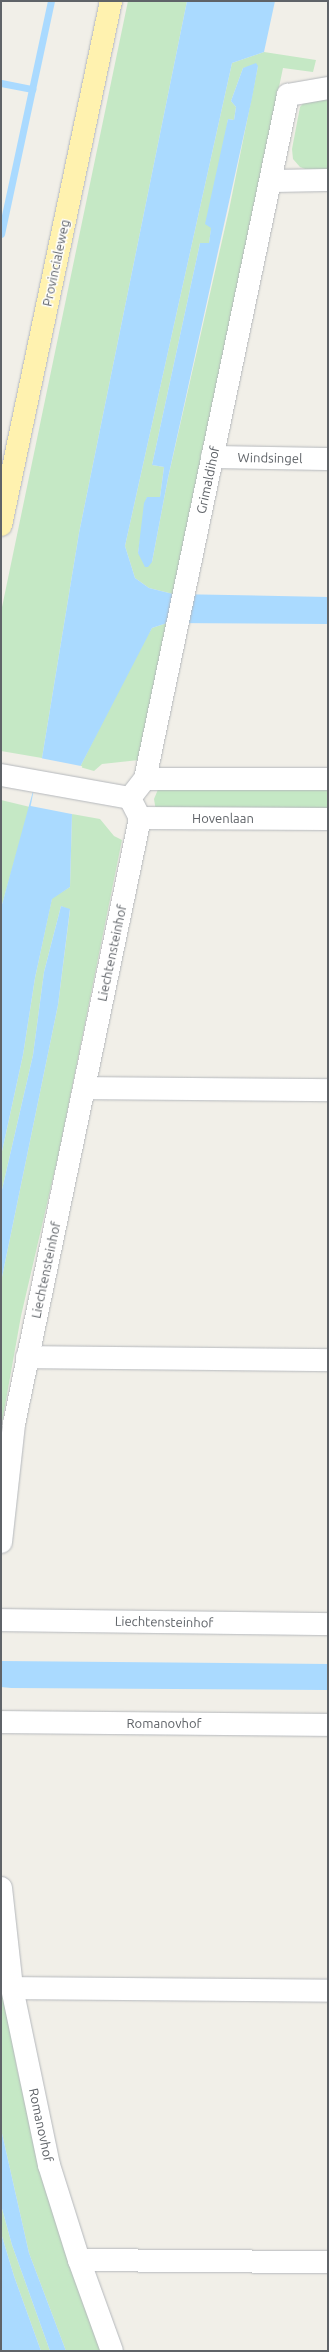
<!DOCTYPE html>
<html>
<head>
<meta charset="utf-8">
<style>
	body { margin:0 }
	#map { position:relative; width:329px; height:2352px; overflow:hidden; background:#f1efe8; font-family:Ubuntu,sans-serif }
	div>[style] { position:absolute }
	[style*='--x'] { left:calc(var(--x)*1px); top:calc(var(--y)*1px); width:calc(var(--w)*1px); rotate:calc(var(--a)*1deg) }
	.green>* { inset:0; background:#c5e8c5 }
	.water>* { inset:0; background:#aadaff }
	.pier>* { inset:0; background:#f1efe8; transform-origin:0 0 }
	.stream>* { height:7px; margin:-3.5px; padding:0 3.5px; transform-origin:3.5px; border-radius:3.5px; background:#aadaff }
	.roads { filter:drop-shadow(0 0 1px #b5b8bc) drop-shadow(0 0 1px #b5b8bc) }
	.minor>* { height:22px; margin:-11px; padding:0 11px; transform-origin:11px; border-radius:11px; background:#fff }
	.major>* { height:22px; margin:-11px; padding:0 11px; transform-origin:11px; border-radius:11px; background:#fff2af }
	span { translate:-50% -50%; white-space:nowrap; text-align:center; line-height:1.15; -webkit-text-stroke:3px #fff; paint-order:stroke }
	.street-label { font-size:13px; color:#5f6368 }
	.frame { position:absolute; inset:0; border:2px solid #5f6368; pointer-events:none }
</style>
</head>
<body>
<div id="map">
	<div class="green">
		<i style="clip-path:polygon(128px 1px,187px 1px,79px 533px,42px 758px,1px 751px,1px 612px)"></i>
		<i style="clip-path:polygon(evenodd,264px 52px,316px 60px,313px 72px,283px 68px,173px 594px,149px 588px,135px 578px,125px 546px,232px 63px,264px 52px,258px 66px,229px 210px,168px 478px,152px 562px,138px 553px,147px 497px,160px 497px,164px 467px,152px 465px,200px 243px,209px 243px,228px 119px,234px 120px,236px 107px,231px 101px,243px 68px,258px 66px)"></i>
		<i style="clip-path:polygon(307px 99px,328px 99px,328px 170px,308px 170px,300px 167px,293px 159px,292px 149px,300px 107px)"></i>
		<i style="clip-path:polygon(167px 623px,139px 760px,102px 764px,94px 771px,80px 767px,136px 654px,152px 628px)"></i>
		<i style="clip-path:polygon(159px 787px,328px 788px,328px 812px,156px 811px,154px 799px)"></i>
		<i style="clip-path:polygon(1px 800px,30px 807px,1px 908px)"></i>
		<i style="clip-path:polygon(72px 814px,100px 819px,114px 836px,122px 840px,59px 1152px,21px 1316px,1px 1428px,1px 1282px,58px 1005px,70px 910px,61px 906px,44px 972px,33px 1055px,1px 1194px,1px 1156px,23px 1055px,35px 978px,52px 898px,70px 887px)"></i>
		<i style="clip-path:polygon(1px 1975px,17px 2069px,46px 2186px,101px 2351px,66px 2351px,29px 2253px,1px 2129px)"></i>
		<i style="clip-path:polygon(1px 2205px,12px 2245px,50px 2351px,41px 2351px,14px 2276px,1px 2233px)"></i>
	</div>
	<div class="water">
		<i style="clip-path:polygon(187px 1px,275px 1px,264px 52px,232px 63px,125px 546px,135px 578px,149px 588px,173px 594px,328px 597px,328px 624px,167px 623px,152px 628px,80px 767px,72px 814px,70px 887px,52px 899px,35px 978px,23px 1055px,1px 1156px,1px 908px,42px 758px,79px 533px)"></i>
		<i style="clip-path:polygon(256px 63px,258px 66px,252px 98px,168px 478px,152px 562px,148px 567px,145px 567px,138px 553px,144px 503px,147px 497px,160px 497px,164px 467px,152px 465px,200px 243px,209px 243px,211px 228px,205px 224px,228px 119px,234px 120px,236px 107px,231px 101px,243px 68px)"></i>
		<i style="clip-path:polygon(61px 906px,70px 909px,58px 1005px,1px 1282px,1px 1194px,33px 1055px,44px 972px)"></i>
		<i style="clip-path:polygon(1px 1661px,328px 1664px,328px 1690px,11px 1688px,1px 1687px)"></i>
		<i style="clip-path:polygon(1px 2129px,29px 2253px,66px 2351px,50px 2351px,12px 2245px,1px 2205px)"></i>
		<i style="clip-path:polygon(1px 2233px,14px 2276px,41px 2351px,1px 2351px)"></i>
	</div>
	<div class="pier">
		<i style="left:40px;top:758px;width:43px;height:49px;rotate:11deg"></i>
	</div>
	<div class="stream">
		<i style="--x:1;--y:83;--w:32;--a:11"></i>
		<i style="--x:1;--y:234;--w:238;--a:-77.9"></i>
	</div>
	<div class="roads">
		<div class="minor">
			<i style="--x:272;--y:181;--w:56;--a:-1"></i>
			<i style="--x:212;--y:457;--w:116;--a:1"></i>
			<i style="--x:1;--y:775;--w:131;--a:10.1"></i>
			<i style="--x:145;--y:779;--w:183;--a:0"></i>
			<i style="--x:140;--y:818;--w:22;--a:-117"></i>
			<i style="--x:130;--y:798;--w:24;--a:-52"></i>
			<i style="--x:145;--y:779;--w:699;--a:-78.19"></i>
			<i style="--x:288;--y:95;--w:41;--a:-9.9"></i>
			<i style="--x:140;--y:818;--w:188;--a:0.3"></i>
			<i style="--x:84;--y:1088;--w:244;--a:0.5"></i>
			<i style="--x:27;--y:1357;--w:301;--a:0.6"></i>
			<i style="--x:1;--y:1542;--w:119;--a:-83.7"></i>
			<i style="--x:14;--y:1424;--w:619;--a:-78.25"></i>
			<i style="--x:1;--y:1620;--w:327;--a:0.7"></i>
			<i style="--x:1;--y:1722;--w:327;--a:0.5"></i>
			<i style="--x:1;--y:1888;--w:101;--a:83.7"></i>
			<i style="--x:12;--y:1988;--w:181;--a:78.2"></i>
			<i style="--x:49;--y:2165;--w:100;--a:72.5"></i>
			<i style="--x:79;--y:2260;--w:97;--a:70.1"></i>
			<i style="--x:12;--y:1988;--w:316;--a:0.5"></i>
			<i style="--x:79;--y:2260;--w:249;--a:0.5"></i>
		</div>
		<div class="major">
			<i style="--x:1;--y:525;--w:535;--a:-78.14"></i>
		</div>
	</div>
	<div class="street-label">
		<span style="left:56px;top:263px;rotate:-78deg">Provincialeweg</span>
		<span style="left:270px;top:458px;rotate:1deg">Windsingel</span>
		<span style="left:208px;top:480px;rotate:-78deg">Grimaldihof</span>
		<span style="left:223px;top:818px">Hovenlaan</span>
		<span style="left:112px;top:953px;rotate:-78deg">Liechtensteinhof</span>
		<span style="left:46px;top:1270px;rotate:-78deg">Liechtensteinhof</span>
		<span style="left:164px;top:1622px;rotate:1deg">Liechtensteinhof</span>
		<span style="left:164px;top:1723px">Romanovhof</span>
		<span style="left:41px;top:2125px;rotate:78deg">Romanovhof</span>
	</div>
	<div class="frame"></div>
</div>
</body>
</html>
